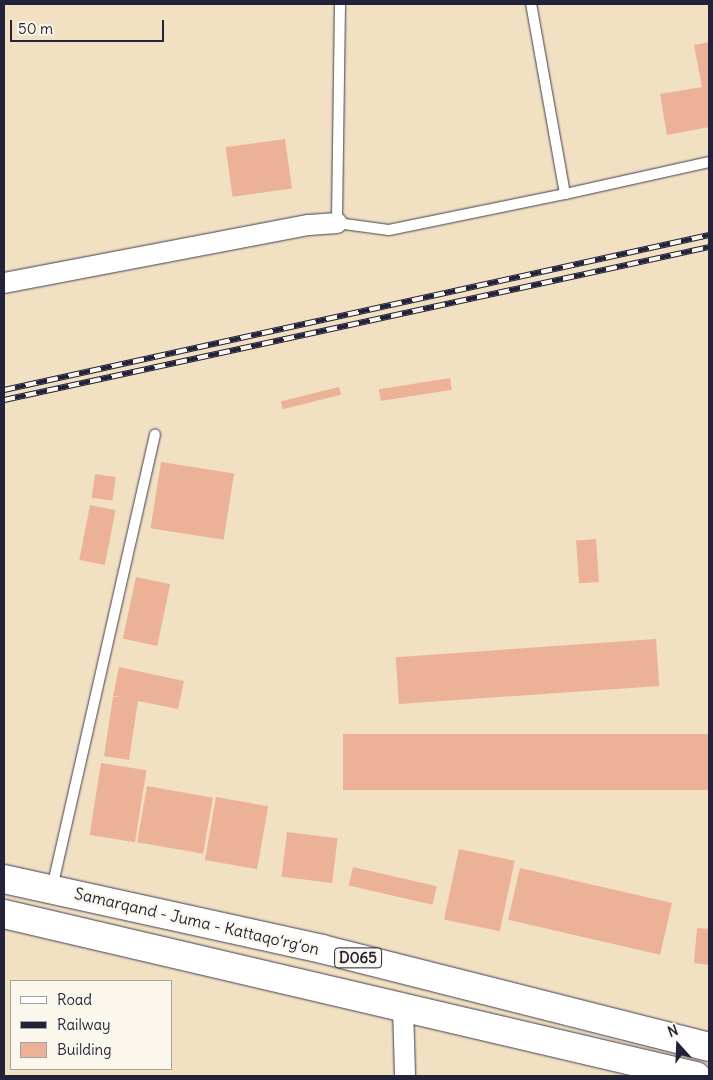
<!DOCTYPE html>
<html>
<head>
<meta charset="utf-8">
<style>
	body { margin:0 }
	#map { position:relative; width:713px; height:1080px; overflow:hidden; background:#f2e0c3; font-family:Delius,sans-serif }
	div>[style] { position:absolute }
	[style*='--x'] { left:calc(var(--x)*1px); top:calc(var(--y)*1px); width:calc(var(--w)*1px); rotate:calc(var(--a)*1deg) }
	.building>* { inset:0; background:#ecb297; transform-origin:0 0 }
	.roads { filter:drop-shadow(0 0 1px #413e4f) drop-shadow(0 0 1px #413e4f) }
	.lane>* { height:10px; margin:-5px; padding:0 5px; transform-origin:5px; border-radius:5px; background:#fff }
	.street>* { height:20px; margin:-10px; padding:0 10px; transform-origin:10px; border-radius:10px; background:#fff }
	.primary>* { height:28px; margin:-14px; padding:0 14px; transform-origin:14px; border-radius:14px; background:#fff }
	.rail>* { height:5.5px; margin-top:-2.75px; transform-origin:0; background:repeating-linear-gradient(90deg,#fbf7ec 0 11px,#22223b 0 22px); box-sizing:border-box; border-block:1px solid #22223b }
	span { translate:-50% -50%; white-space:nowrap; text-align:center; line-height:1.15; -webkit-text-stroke:5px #fbf7ec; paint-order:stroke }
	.shield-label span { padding:1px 4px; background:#fbf7ec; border:1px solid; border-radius:4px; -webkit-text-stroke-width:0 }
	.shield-label { font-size:15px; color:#22223b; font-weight:700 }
	.street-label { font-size:16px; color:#22223b }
	.frame { position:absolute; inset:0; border:5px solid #22223b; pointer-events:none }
	.legend { position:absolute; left:10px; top:980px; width:162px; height:90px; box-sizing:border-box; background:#fbf7ec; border:1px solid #a4a2a5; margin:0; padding:6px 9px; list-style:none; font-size:15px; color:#22223b }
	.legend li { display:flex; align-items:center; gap:10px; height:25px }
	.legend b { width:25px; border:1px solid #a4a2a5 }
	.north { position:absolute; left:653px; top:1020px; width:50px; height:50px; -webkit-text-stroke:4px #fbf7ec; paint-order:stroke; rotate:340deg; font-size:14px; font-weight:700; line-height:20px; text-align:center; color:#22223b }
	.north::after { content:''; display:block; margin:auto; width:18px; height:22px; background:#22223b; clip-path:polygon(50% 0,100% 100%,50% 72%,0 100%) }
	.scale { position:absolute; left:10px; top:20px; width:154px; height:22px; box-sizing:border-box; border:2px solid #22223b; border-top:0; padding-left:6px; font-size:15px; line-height:18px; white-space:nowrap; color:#22223b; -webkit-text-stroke:4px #fbf7ec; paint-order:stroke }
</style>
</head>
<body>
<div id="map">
	<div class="building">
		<i style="clip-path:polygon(709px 42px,709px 127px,667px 135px,660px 94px,702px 87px,694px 45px)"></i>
		<i style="left:285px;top:139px;width:50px;height:60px;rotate:82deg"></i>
		<i style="left:450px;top:378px;width:12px;height:72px;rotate:81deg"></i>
		<i style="left:339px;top:387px;width:8px;height:60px;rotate:76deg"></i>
		<i style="left:161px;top:462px;width:74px;height:67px;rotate:9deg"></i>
		<i style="left:95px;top:474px;width:21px;height:24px;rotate:8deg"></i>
		<i style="left:90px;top:505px;width:26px;height:56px;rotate:11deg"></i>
		<i style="left:596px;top:539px;width:43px;height:20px;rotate:86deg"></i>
		<i style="left:136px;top:577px;width:35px;height:63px;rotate:12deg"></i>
		<i style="left:656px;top:639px;width:47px;height:261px;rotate:86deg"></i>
		<i style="clip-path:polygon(119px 667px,184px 681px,178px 709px,138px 701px,129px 760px,104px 756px,113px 697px,120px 697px,113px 696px)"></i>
		<i style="left:709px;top:734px;width:56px;height:366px;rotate:90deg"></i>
		<i style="left:101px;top:763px;width:46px;height:73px;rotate:9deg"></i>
		<i style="left:147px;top:786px;width:67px;height:57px;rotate:10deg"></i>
		<i style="left:216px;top:797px;width:53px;height:64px;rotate:10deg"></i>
		<i style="left:287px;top:832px;width:51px;height:45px;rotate:7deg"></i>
		<i style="left:459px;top:849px;width:57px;height:72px;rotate:12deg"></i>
		<i style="left:353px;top:867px;width:86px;height:19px;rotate:13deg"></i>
		<i style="left:520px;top:868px;width:156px;height:53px;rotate:13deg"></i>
		<i style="clip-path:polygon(697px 928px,709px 929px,709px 965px,694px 963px)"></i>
	</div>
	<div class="roads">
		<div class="lane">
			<i style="--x:340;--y:4;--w:219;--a:90.8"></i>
			<i style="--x:337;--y:223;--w:52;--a:7.7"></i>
			<i style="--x:389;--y:230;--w:180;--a:-11.6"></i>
			<i style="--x:565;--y:194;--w:193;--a:-100.1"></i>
			<i style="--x:565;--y:194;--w:148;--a:-12.5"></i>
			<i style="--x:52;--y:888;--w:465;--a:-77.2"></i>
		</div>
		<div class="street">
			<i style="--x:4;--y:283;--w:310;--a:-10.8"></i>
			<i style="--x:309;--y:225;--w:28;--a:-4"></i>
			<i style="--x:403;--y:1007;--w:69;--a:88.3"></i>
		</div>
		<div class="primary">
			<i style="--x:4;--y:879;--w:326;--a:12.4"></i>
			<i style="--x:322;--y:949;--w:399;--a:14.2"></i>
			<i style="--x:4;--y:914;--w:711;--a:13.18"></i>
		</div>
	</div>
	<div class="rail">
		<i style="--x:4;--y:390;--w:722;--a:-12.4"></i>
		<i style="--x:4;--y:400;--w:721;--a:-12.24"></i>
	</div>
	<div class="shield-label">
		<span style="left:358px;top:958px">D065</span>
	</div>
	<div class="street-label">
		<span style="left:197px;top:921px;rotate:13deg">Samarqand - Juma - Kattaqo‘rg‘on</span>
	</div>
	<div class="frame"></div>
	<ul class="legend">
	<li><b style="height:6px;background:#fff"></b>Road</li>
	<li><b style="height:6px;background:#22223b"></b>Railway</li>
	<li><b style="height:14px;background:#ecb297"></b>Building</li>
	</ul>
	<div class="north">N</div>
	<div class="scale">50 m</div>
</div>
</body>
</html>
